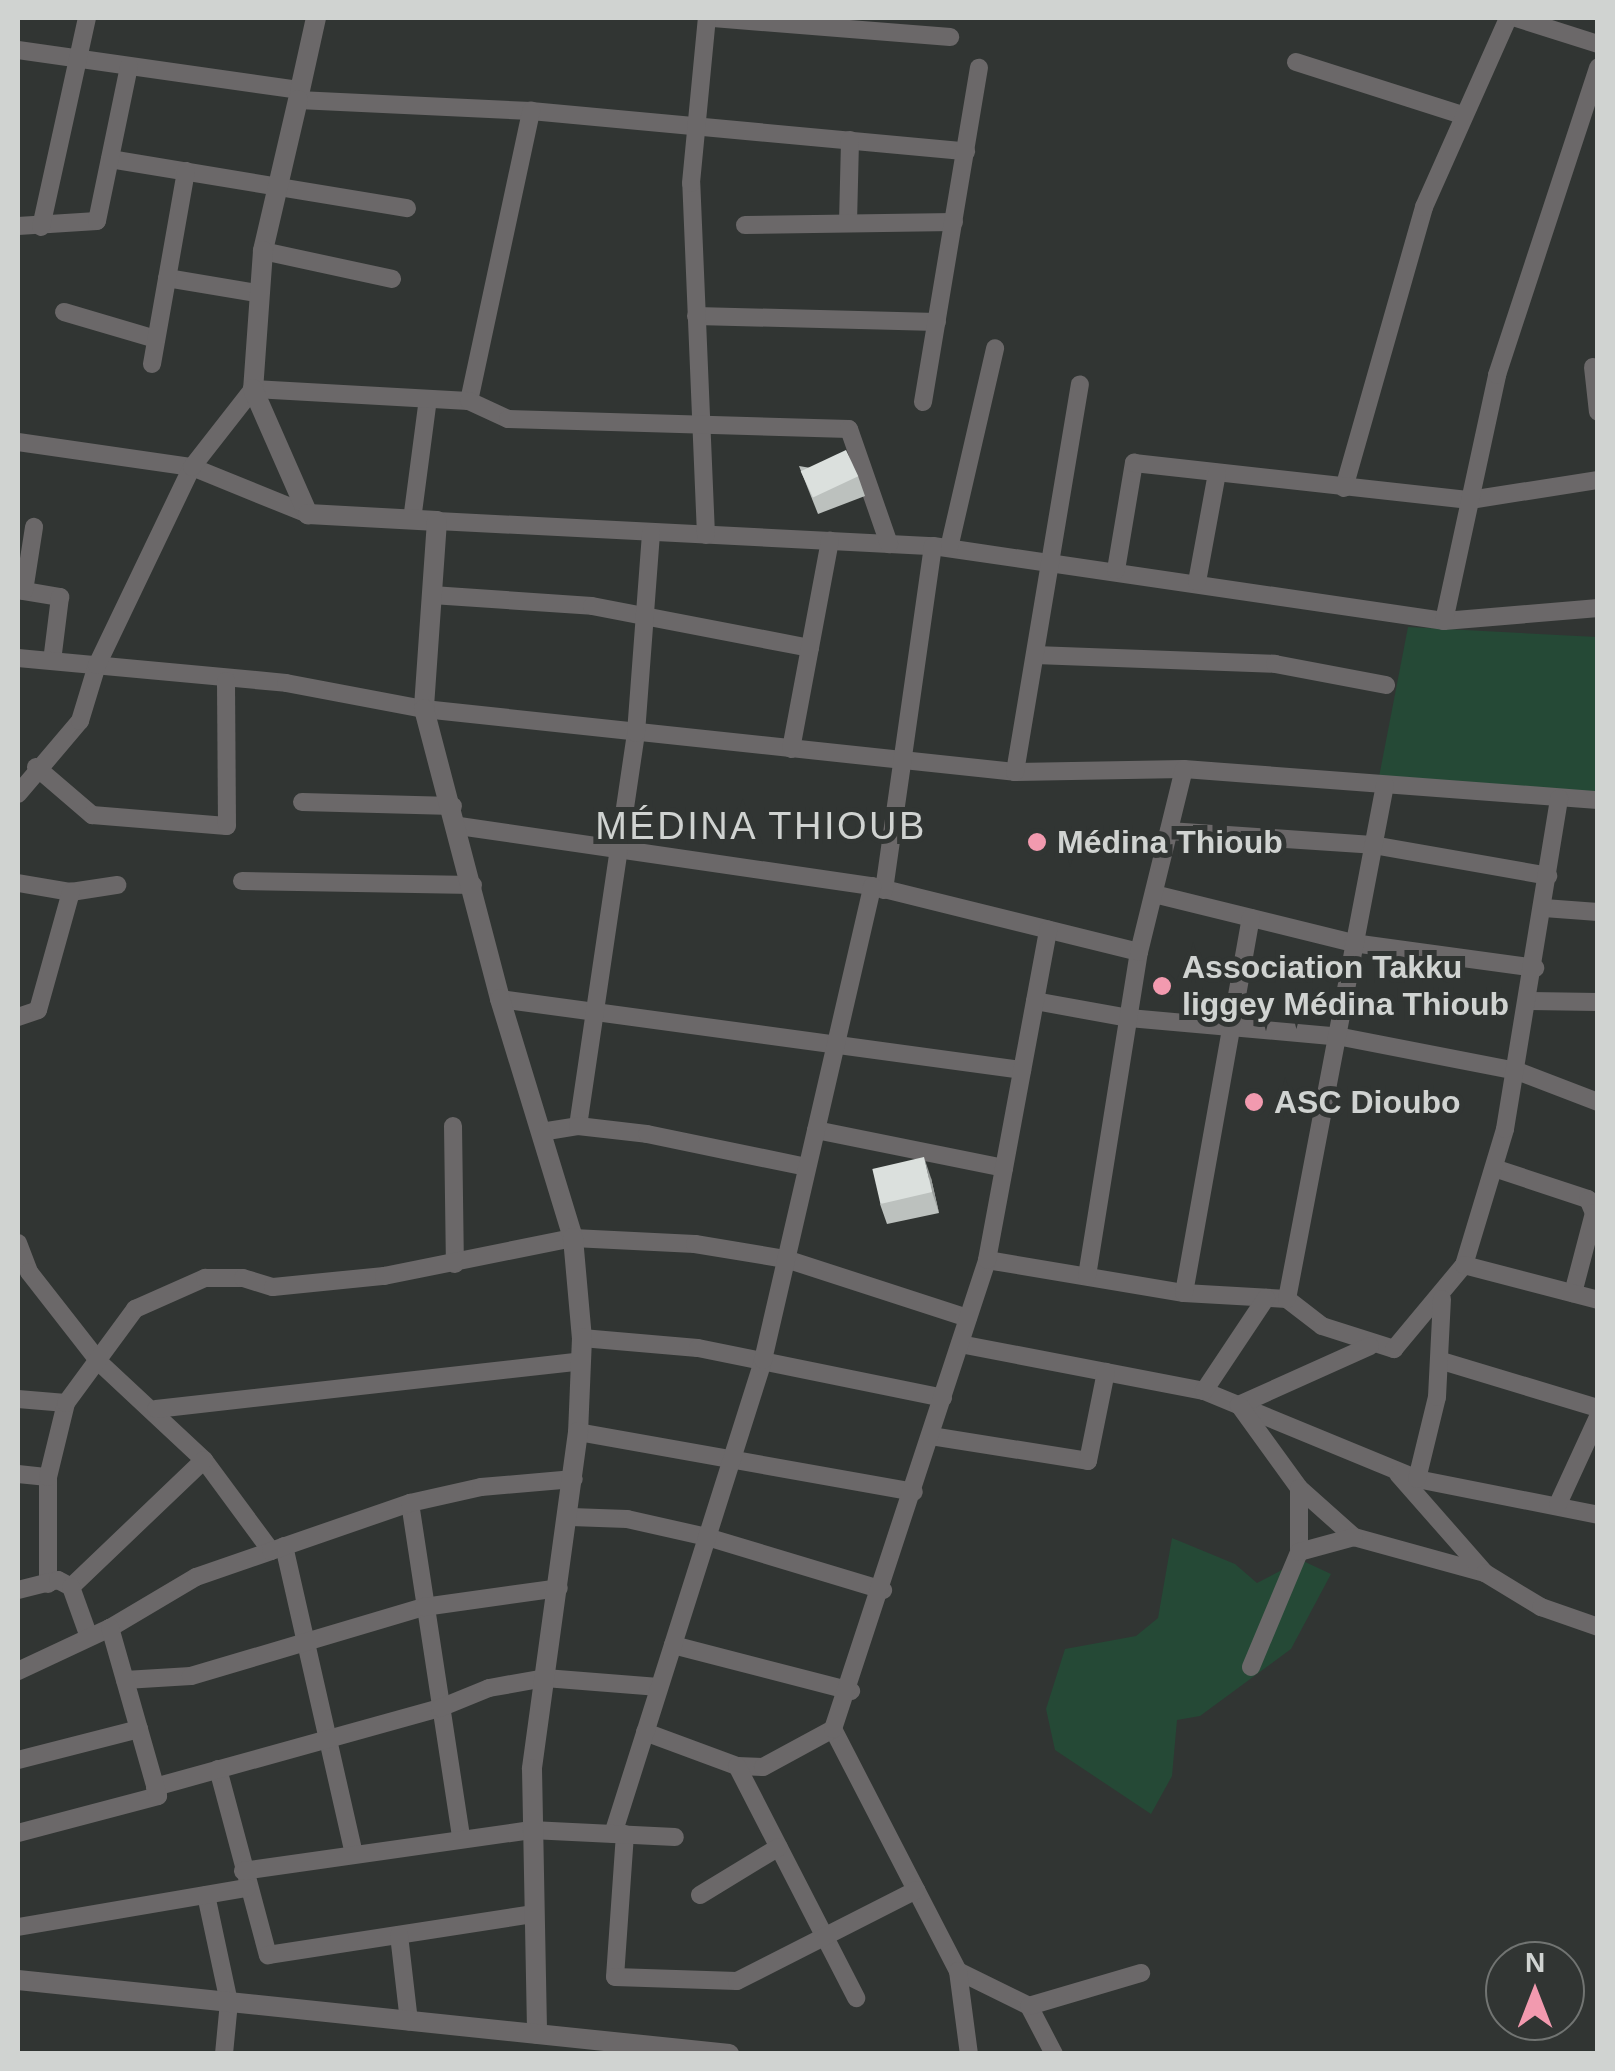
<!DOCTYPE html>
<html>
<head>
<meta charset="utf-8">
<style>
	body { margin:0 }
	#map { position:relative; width:1615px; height:2071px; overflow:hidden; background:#313533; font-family:Arial,sans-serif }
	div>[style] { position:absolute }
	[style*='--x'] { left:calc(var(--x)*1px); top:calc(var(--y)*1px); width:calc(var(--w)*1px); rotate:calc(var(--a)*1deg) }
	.green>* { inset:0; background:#254936 }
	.minor>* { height:18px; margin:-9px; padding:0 9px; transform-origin:9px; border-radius:9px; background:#6b6869 }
	.tertiary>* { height:20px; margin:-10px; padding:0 10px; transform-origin:10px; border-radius:10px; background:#6b6869 }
	.wall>* { inset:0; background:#bcc1be }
	.shaded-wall>* { inset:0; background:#999d9b }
	.building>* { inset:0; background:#dbe0dd; transform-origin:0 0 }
	.dots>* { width:28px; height:28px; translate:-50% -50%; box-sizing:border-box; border:5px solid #313533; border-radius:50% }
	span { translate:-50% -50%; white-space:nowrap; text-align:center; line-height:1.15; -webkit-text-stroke:10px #313533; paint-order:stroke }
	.poi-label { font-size:32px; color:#d0d3d1; font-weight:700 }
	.left { translate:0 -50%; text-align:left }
	.quarter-label { font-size:38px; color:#d0d3d1; letter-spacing:2.5px }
	.frame { position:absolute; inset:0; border:20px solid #d0d3d1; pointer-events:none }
	.north { position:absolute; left:1485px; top:1941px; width:100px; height:100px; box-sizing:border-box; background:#313533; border:2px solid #717472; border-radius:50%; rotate:0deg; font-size:28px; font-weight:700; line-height:40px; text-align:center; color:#d0d3d1 }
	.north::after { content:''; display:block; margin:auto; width:35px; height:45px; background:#f29aaf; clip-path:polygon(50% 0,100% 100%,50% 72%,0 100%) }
</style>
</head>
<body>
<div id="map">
	<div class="green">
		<i style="clip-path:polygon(1408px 627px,1597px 637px,1597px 793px,1379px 777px)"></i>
		<i style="clip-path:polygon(1172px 1538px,1235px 1564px,1257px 1583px,1301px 1560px,1331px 1574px,1291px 1649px,1200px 1716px,1177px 1720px,1172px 1776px,1151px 1814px,1055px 1750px,1046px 1709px,1065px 1649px,1136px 1636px,1158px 1618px)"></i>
	</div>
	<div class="minor">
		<i style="--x:713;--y:18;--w:238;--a:4.6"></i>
		<i style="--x:1516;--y:18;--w:86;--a:17.6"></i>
		<i style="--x:18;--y:50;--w:285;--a:8.1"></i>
		<i style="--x:300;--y:90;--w:10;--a:101"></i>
		<i style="--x:298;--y:100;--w:233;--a:2.7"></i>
		<i style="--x:531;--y:111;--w:437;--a:5.3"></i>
		<i style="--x:1296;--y:62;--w:174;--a:17.7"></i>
		<i style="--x:110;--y:159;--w:301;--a:9.4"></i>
		<i style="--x:848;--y:223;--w:83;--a:-88.6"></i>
		<i style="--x:745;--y:225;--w:209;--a:-0.8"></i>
		<i style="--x:18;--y:226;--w:79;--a:-3.6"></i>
		<i style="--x:97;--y:221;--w:158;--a:-78.3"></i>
		<i style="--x:41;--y:227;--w:214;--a:-77.6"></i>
		<i style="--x:263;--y:251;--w:132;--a:12.2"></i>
		<i style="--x:167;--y:278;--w:91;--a:9.5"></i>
		<i style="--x:64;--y:312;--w:96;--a:16.4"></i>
		<i style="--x:696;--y:316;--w:241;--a:1.4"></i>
		<i style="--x:152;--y:364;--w:196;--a:-80"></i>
		<i style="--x:1593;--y:367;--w:45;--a:83.7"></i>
		<i style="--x:469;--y:401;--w:297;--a:-77.9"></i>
		<i style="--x:923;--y:402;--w:339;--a:-80.5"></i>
		<i style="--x:18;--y:442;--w:176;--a:8.2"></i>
		<i style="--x:192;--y:467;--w:125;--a:22.1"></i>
		<i style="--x:1344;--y:488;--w:292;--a:-74.1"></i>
		<i style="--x:1424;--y:207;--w:207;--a:-66"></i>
		<i style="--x:412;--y:520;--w:122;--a:-82.5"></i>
		<i style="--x:437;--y:521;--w:497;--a:2.9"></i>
		<i style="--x:933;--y:546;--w:516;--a:8.35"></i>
		<i style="--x:1444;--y:621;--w:155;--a:-4.8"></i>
		<i style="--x:706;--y:535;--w:352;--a:-92.4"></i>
		<i style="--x:691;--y:183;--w:166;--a:-84.5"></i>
		<i style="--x:949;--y:548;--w:205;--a:-77"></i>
		<i style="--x:1116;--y:570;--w:109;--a:-80.5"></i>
		<i style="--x:1134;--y:463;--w:338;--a:6.3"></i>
		<i style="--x:1470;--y:500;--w:130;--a:-8.9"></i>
		<i style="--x:1197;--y:582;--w:111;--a:-79.6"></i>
		<i style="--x:18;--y:590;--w:43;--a:9.5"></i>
		<i style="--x:60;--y:597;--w:64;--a:97.1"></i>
		<i style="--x:24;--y:591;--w:65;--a:-81.1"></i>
		<i style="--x:432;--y:595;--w:160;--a:3.9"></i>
		<i style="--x:592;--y:606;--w:222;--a:10.9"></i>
		<i style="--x:1444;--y:621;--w:252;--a:-77.8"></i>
		<i style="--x:1497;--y:375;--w:324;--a:-71.8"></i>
		<i style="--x:1035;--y:655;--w:240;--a:2.1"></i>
		<i style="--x:1275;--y:664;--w:113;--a:10.7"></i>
		<i style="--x:18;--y:658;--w:269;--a:5.3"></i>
		<i style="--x:286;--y:683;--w:140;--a:10.7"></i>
		<i style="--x:424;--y:709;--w:594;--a:6.08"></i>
		<i style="--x:1015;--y:772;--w:169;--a:-1"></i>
		<i style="--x:1184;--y:769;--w:415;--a:4.3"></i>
		<i style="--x:791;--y:749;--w:212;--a:-79.4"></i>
		<i style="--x:36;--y:767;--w:74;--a:40.6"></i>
		<i style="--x:92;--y:815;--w:135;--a:4.7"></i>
		<i style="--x:227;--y:826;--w:145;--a:-90.4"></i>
		<i style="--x:1015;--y:772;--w:393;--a:-80.5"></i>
		<i style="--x:18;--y:794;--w:96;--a:-49.7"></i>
		<i style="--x:80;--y:721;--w:59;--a:-73.1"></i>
		<i style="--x:97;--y:665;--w:220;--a:-64.4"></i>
		<i style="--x:192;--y:467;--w:99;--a:-52"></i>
		<i style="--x:253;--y:389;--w:216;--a:3.2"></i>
		<i style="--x:469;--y:401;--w:43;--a:24.8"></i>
		<i style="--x:508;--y:419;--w:341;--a:1.7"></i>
		<i style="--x:849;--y:429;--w:122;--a:70.8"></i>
		<i style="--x:302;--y:802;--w:151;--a:1.5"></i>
		<i style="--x:459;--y:826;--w:417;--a:8.3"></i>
		<i style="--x:872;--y:886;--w:275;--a:13.9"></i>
		<i style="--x:1169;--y:831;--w:204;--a:3.9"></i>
		<i style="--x:1373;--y:845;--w:178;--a:10"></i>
		<i style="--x:242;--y:881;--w:231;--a:1"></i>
		<i style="--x:18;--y:883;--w:54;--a:9.6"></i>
		<i style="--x:71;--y:892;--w:47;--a:-8.7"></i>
		<i style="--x:884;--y:890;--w:347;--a:-81.9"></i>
		<i style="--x:1154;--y:894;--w:205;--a:13.8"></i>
		<i style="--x:1353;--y:943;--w:184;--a:7.8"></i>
		<i style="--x:1544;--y:908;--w:54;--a:4.2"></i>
		<i style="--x:500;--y:999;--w:527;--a:7.75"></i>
		<i style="--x:1035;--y:1001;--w:96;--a:10.3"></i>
		<i style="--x:1129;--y:1018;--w:214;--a:5.1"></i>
		<i style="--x:1342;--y:1037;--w:178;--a:11"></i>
		<i style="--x:1517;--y:1071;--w:87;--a:20.9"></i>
		<i style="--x:1530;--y:1001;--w:68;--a:0.8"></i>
		<i style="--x:18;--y:1017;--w:21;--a:-19"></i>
		<i style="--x:38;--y:1010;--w:123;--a:-74.4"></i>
		<i style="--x:453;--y:1126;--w:138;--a:89.2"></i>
		<i style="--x:578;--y:1126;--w:397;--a:-81.6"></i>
		<i style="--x:636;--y:733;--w:201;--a:-85.7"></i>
		<i style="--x:816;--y:1130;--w:192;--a:11.4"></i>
		<i style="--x:541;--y:1132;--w:37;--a:-9"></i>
		<i style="--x:578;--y:1126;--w:69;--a:6.6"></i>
		<i style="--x:647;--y:1134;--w:163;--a:11.7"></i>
		<i style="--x:1494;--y:1168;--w:99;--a:18.3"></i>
		<i style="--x:1588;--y:1199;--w:15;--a:67"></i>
		<i style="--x:1594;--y:1213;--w:83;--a:104.7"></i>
		<i style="--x:18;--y:1243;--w:31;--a:69"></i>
		<i style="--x:29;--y:1272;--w:115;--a:52"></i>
		<i style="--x:100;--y:1363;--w:142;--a:43"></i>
		<i style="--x:204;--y:1460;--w:113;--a:53.6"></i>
		<i style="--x:987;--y:1260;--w:200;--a:9.5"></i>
		<i style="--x:1184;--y:1293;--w:103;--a:3.3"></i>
		<i style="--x:1287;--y:1299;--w:44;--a:37.6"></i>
		<i style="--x:1322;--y:1326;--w:76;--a:17.7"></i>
		<i style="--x:1394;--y:1349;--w:109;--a:-50.2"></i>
		<i style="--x:1464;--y:1265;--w:142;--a:-73.2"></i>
		<i style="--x:1505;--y:1129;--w:335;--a:-80.7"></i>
		<i style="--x:1464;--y:1265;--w:138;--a:14.6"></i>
		<i style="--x:1087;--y:1276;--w:328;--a:-80.9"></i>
		<i style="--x:1139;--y:952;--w:188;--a:-76.2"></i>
		<i style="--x:1184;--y:1293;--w:381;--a:-79.9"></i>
		<i style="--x:1287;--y:1299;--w:523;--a:-79.21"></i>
		<i style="--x:582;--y:1338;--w:116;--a:4.9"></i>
		<i style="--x:698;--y:1348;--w:250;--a:11.5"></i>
		<i style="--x:960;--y:1344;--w:248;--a:10.9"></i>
		<i style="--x:1204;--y:1391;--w:230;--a:22.4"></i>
		<i style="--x:1417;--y:1479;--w:185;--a:11.2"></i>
		<i style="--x:1370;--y:1346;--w:144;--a:155.8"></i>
		<i style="--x:1239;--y:1405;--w:102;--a:54.1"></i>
		<i style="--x:1299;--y:1488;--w:74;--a:41.7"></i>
		<i style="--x:1354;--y:1537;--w:136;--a:15.4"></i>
		<i style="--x:1442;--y:1361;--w:163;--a:16.8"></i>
		<i style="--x:1204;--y:1391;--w:112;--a:-56.3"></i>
		<i style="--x:18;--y:1399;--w:48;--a:4.8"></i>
		<i style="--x:156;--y:1409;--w:428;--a:-6.4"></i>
		<i style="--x:578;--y:1432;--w:341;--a:10.1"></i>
		<i style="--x:931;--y:1436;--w:159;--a:9"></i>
		<i style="--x:1088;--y:1461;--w:91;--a:-78.6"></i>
		<i style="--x:18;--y:1474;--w:30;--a:6"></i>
		<i style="--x:1398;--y:1474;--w:132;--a:48.7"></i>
		<i style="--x:1485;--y:1573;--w:66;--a:31.3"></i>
		<i style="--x:1541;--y:1607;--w:60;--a:19.3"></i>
		<i style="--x:1417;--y:1479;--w:84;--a:-76.3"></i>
		<i style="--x:1437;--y:1397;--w:98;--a:-87.1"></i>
		<i style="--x:1299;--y:1488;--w:64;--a:90"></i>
		<i style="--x:410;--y:1503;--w:337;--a:81.3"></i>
		<i style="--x:1558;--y:1504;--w:96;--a:-65.3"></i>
		<i style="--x:571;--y:1517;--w:56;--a:2"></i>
		<i style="--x:627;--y:1519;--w:82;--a:12.7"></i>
		<i style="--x:707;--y:1537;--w:184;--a:16.8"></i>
		<i style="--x:284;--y:1546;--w:315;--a:77.2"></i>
		<i style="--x:48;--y:1584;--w:107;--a:-90"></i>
		<i style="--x:48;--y:1477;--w:76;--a:-76.3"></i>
		<i style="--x:66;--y:1403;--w:117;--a:-53.7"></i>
		<i style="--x:135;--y:1309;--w:77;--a:-23.9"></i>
		<i style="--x:205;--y:1278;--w:38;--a:0"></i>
		<i style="--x:243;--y:1278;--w:31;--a:17"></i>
		<i style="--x:273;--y:1287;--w:112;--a:-5.7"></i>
		<i style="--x:384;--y:1276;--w:193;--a:-11.4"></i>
		<i style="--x:573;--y:1238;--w:122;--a:2.8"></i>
		<i style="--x:695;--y:1244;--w:92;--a:9.4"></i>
		<i style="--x:786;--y:1259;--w:191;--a:18"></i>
		<i style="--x:71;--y:1587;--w:184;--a:-43.7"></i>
		<i style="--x:18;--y:1590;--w:41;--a:-14"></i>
		<i style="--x:58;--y:1580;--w:15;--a:28"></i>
		<i style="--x:71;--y:1587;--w:53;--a:70.2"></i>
		<i style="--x:673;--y:1645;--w:184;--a:14.5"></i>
		<i style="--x:1251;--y:1667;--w:125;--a:-67.3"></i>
		<i style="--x:1299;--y:1552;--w:57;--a:-15.3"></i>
		<i style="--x:18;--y:1671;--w:102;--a:-25.1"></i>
		<i style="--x:110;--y:1628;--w:100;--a:-30.7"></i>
		<i style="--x:196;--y:1577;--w:79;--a:-19.1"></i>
		<i style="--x:271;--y:1551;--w:147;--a:-19.1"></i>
		<i style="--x:410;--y:1503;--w:73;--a:-12.7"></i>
		<i style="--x:481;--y:1487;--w:93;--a:-4.9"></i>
		<i style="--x:125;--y:1680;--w:66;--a:-3.5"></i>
		<i style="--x:191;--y:1676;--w:243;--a:-16.5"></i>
		<i style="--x:424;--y:1607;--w:136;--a:-8"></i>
		<i style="--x:833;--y:1729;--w:272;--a:62.7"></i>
		<i style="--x:958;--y:1971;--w:79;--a:26.2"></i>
		<i style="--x:1029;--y:2006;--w:54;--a:62.5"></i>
		<i style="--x:645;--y:1732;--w:98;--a:20.3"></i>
		<i style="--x:737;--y:1766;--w:26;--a:2"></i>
		<i style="--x:763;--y:1767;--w:80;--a:-28.5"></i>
		<i style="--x:833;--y:1729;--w:494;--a:-71.8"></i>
		<i style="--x:987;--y:1260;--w:336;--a:-79.5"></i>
		<i style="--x:18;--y:1760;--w:125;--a:-14.4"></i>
		<i style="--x:737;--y:1766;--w:261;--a:62.8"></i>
		<i style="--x:218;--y:1769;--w:193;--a:75"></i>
		<i style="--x:268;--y:1955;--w:269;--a:-8.8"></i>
		<i style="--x:155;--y:1787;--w:296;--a:-15.5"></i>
		<i style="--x:440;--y:1708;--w:53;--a:-22.2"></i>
		<i style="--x:489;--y:1688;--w:57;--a:-10.1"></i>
		<i style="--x:545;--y:1678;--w:114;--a:4.5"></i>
		<i style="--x:18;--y:1833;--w:145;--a:-14.8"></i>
		<i style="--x:158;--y:1796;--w:175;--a:-105.9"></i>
		<i style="--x:613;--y:1834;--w:497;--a:-72.4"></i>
		<i style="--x:763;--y:1360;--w:486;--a:-77"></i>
		<i style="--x:625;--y:1834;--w:143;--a:94"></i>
		<i style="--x:615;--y:1977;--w:122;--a:1.9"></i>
		<i style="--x:737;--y:1981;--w:201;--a:-26.9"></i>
		<i style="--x:243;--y:1871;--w:291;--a:-8.1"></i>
		<i style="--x:531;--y:1830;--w:144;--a:2.8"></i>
		<i style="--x:206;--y:1895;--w:109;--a:77.9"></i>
		<i style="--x:229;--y:2002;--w:52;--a:95.5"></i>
		<i style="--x:700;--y:1895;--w:92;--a:-31.3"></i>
		<i style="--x:18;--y:1927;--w:232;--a:-9.7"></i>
		<i style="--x:399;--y:1935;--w:87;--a:83.4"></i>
		<i style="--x:958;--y:1971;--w:84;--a:82.5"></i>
		<i style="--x:1029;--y:2006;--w:117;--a:-16.4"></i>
	</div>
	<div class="tertiary">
		<i style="--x:300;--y:90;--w:74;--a:-77.5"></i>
		<i style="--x:298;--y:100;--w:155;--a:103.1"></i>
		<i style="--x:263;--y:251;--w:138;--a:94.1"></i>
		<i style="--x:253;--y:389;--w:137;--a:66.3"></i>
		<i style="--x:308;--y:514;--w:129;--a:3.1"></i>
		<i style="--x:437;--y:521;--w:188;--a:94"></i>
		<i style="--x:424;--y:709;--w:300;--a:75.3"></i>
		<i style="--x:500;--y:999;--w:250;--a:73"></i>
		<i style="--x:573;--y:1238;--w:100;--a:84.9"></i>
		<i style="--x:582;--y:1338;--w:94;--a:92.4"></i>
		<i style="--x:578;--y:1432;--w:340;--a:97.8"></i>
		<i style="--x:532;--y:1769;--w:265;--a:88.9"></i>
		<i style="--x:18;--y:1980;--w:715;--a:5.94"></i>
	</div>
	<div class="wall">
		<i style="clip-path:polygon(799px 466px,858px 476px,865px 496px,818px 514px)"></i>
		<i style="clip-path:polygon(931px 1178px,939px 1213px,887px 1224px,880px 1204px)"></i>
	</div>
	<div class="shaded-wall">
		<i style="clip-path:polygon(924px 1157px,931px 1178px,939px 1213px,932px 1192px)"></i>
	</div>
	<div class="building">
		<i style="left:846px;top:450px;width:29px;height:50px;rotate:65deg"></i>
		<i style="left:924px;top:1157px;width:36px;height:53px;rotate:77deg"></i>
	</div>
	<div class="dots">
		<i style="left:1037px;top:842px;background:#f29aaf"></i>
		<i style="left:1162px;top:986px;background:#f29aaf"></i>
		<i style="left:1254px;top:1102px;background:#f29aaf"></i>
	</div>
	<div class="poi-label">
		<span class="left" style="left:1057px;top:842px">Médina Thioub</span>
		<span class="left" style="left:1182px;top:986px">Association Takku<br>liggey Médina Thioub</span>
		<span class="left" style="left:1274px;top:1102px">ASC Dioubo</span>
	</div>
	<div class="quarter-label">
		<span style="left:761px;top:827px">MÉDINA THIOUB</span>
	</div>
	<div class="frame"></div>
	<div class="north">N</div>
</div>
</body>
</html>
